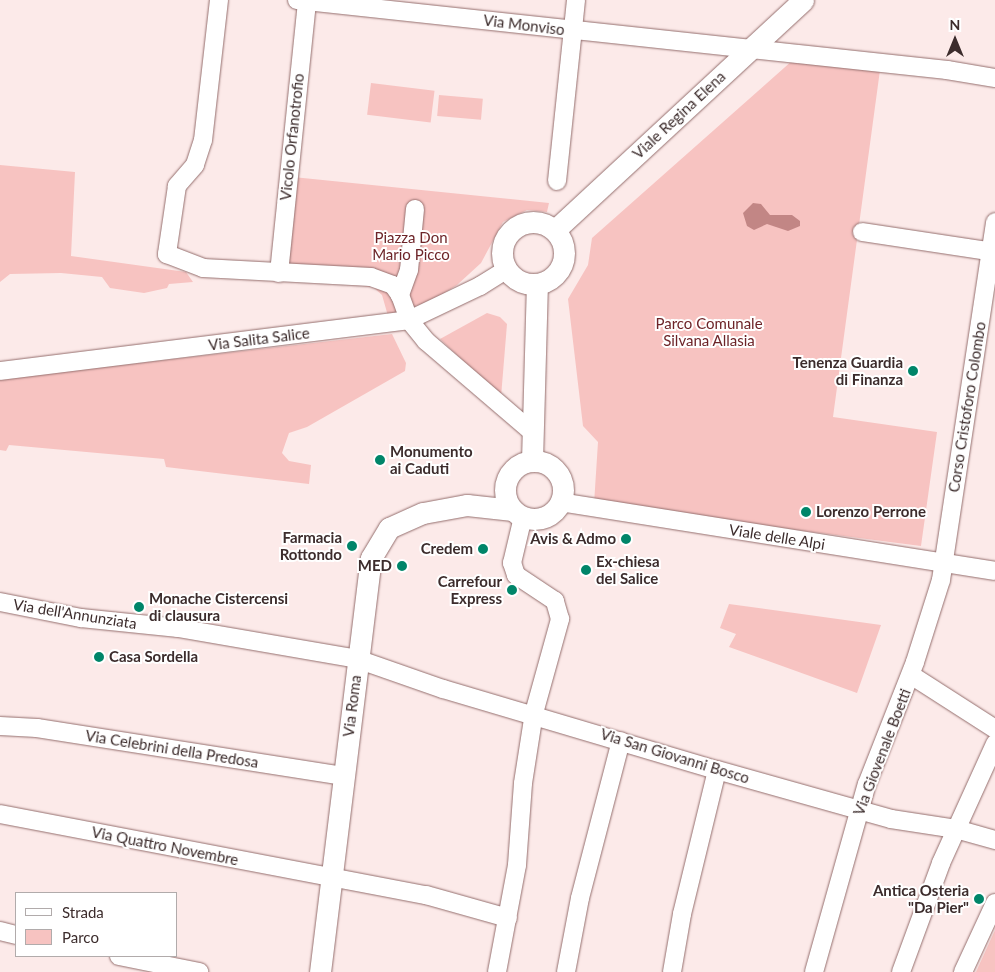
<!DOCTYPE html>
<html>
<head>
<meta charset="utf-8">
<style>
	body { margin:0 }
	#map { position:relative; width:995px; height:972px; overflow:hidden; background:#fceae9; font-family:Lato,sans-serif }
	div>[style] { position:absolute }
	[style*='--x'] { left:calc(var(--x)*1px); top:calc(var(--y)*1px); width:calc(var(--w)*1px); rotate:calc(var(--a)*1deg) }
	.green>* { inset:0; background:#f7c3c1; transform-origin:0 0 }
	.water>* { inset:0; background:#c28685 }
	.roads { filter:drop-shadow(0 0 1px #946e6d) drop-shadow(0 0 1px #946e6d) }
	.minor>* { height:18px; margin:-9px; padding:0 9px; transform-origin:9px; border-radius:9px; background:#fff }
	.major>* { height:21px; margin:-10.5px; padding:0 10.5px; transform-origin:10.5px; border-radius:10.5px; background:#fff }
	.major>.ring { margin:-10.5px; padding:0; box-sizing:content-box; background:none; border:21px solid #fff; border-radius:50% }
	.dots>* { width:14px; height:14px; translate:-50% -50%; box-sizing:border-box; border:2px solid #fff; border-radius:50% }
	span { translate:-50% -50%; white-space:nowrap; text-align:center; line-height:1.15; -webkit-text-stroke:4px #fff; paint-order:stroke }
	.street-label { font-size:15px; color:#3c2c2c }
	.park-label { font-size:15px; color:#6d2428 }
	.poi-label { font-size:15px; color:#3c2c2c; font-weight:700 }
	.right { translate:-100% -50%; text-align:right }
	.left { translate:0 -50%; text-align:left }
	.legend { position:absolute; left:15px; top:892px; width:162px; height:65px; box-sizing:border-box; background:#fff; border:1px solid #b1abab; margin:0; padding:6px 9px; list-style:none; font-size:15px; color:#3c2c2c }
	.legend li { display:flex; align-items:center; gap:10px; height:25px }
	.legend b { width:25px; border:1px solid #b1abab }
	.north { position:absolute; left:930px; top:15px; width:50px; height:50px; -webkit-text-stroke:4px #fff; paint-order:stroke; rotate:0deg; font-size:14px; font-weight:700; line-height:20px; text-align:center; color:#3c2c2c }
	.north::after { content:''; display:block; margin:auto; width:18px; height:22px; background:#3c2c2c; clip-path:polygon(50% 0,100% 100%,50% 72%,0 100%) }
</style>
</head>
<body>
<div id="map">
	<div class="green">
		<i style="clip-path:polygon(793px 60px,880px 70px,833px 417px,937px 432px,921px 546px,594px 504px,598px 442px,583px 426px,568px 299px,588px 265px,592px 238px)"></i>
		<i style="left:371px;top:83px;width:64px;height:32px;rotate:7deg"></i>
		<i style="left:439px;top:95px;width:44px;height:21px;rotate:5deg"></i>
		<i style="clip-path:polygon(0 165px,75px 172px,71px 256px,186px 272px,193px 282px,169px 284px,167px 288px,144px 293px,110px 288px,102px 277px,61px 273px,10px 274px,0 282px)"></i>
		<i style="clip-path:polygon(293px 177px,549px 203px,547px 212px,527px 210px,503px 222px,481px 263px,457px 285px,433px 300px,388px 316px,382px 295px,373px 287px,286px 279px)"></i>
		<i style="clip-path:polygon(487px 313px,500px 317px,507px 324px,501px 397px,440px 339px)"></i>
		<i style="clip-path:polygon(392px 334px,406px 363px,405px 371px,307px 427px,289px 433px,282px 453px,289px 461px,311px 465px,309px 484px,166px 467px,164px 459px,9px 445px,6px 451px,0 450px,0 379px)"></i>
		<i style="clip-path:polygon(729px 604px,881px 625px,857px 693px,729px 647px,736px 634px,720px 628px)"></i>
		<i style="clip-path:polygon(995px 930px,995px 972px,976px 972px)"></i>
	</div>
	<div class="water">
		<i style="clip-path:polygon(753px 203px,761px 204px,770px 215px,792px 215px,800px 221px,800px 226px,788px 231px,767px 224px,754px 230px,747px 226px,743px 213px)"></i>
	</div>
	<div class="roads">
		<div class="minor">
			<i style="--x:219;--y:0;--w:141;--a:96.5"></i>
			<i style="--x:203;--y:140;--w:26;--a:108"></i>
			<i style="--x:195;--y:165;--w:28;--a:131"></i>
			<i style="--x:177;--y:186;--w:69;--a:98.4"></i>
			<i style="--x:167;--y:254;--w:39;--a:21"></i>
			<i style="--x:203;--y:268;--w:168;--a:3.1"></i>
			<i style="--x:371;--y:277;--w:23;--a:20"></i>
			<i style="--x:393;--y:285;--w:12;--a:55"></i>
			<i style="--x:297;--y:0;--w:654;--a:6.15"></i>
			<i style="--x:947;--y:70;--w:49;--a:9.5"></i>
			<i style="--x:557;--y:181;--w:182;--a:-84"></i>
			<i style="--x:415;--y:209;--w:61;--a:95.6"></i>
			<i style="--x:409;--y:270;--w:27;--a:110"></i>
			<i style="--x:400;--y:295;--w:27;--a:70"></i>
			<i style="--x:409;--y:320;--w:27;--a:51"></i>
			<i style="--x:426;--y:341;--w:140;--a:40.6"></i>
			<i style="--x:862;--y:232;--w:134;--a:8.6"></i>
			<i style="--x:279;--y:273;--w:272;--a:-84.1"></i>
			<i style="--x:0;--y:371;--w:412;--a:-7.1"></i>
			<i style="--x:409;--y:320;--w:79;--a:-25.6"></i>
			<i style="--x:480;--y:286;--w:31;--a:-32"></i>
			<i style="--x:560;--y:502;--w:440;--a:9"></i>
			<i style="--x:0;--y:602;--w:83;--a:11.2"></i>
			<i style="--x:81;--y:618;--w:98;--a:5.9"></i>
			<i style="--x:178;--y:628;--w:182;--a:9.8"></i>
			<i style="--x:357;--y:659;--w:91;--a:19.2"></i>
			<i style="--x:443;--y:689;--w:286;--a:16.5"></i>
			<i style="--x:717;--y:770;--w:181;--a:15.7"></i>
			<i style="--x:891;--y:819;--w:66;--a:8.7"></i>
			<i style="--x:956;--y:829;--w:41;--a:15.8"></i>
			<i style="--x:911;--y:675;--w:100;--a:32.7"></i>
			<i style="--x:0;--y:726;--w:37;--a:3"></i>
			<i style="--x:37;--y:728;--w:311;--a:8.9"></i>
			<i style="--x:0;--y:814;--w:434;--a:10.8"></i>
			<i style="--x:426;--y:895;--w:85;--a:15.7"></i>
			<i style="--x:0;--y:931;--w:16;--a:14"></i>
			<i style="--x:119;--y:956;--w:82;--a:11.3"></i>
			<i style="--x:497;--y:972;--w:109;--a:-79.4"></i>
			<i style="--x:517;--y:865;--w:82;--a:-85.8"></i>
			<i style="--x:523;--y:783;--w:71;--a:-81.1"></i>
			<i style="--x:534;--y:713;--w:98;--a:-74.5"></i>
			<i style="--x:560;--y:619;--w:19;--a:-106"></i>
			<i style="--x:555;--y:601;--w:47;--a:-146.3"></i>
			<i style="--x:516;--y:575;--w:13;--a:-108"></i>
			<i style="--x:512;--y:563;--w:47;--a:-76.6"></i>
			<i style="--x:566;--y:972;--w:75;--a:-79.3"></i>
			<i style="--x:580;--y:898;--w:162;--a:-75.4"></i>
			<i style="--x:672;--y:972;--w:59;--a:-80.2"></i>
			<i style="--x:682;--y:914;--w:148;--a:-76.3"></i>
			<i style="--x:814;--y:972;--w:195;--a:-74.3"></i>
			<i style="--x:867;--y:784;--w:131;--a:-68.5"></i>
			<i style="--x:915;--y:662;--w:86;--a:-72.4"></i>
			<i style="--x:941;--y:580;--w:362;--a:-81.4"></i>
			<i style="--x:901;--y:972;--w:116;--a:-69.8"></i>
			<i style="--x:941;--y:863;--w:131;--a:-65.6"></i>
			<i style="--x:963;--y:972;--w:76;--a:-65.1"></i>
		</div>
		<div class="major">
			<i class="ring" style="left:502px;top:222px;width:41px;height:41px"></i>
			<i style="--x:555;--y:230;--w:338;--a:-42.8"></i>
			<i style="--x:532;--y:461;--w:177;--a:-88.4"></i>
			<i class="ring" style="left:505px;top:461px;width:37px;height:37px"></i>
			<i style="--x:320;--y:972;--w:417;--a:-83"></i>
			<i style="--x:371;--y:558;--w:35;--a:-59"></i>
			<i style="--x:389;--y:528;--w:37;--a:-24"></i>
			<i style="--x:423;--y:513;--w:45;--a:-10.3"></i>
			<i style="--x:467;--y:505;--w:46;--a:6.2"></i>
		</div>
	</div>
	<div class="dots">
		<i style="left:913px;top:371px;background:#008569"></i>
		<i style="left:380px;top:460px;background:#008569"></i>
		<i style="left:806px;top:512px;background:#008569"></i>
		<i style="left:626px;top:539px;background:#008569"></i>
		<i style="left:352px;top:546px;background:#008569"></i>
		<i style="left:483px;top:549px;background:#008569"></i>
		<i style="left:402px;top:566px;background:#008569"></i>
		<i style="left:586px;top:570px;background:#008569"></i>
		<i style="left:512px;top:590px;background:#008569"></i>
		<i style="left:139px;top:607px;background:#008569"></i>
		<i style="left:99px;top:657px;background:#008569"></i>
		<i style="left:979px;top:899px;background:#008569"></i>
	</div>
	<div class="street-label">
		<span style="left:524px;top:25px;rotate:7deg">Via Monviso</span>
		<span style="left:679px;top:115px;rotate:-43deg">Viale Regina Elena</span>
		<span style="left:292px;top:137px;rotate:-84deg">Vicolo Orfanotrofio</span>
		<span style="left:259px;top:339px;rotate:-7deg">Via Salita Salice</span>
		<span style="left:967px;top:407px;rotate:-81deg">Corso Cristoforo Colombo</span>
		<span style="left:777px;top:537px;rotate:9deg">Viale delle Alpi</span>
		<span style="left:75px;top:614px;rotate:9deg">Via dell'Annunziata</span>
		<span style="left:352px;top:706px;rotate:-83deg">Via Roma</span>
		<span style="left:172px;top:749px;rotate:9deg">Via Celebrini della Predosa</span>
		<span style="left:882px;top:752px;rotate:-69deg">Via Giovenale Boetti</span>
		<span style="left:675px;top:756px;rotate:17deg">Via San Giovanni Bosco</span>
		<span style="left:165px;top:846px;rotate:11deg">Via Quattro Novembre</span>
	</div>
	<div class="park-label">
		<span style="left:411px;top:246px">Piazza Don<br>Mario Picco</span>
		<span style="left:709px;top:332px">Parco Comunale<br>Silvana Allasia</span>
	</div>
	<div class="poi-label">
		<span class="right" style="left:903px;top:371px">Tenenza Guardia<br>di Finanza</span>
		<span class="left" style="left:390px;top:460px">Monumento<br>ai Caduti</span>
		<span class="left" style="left:816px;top:512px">Lorenzo Perrone</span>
		<span class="right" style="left:342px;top:546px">Farmacia<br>Rottondo</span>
		<span class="right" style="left:616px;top:539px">Avis &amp; Admo</span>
		<span class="right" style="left:473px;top:549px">Credem</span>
		<span class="left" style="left:596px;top:570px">Ex-chiesa<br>del Salice</span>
		<span class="right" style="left:392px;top:566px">MED</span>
		<span class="right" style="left:502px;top:590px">Carrefour<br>Express</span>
		<span class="left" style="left:149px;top:607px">Monache Cistercensi<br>di clausura</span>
		<span class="left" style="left:109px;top:657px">Casa Sordella</span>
		<span class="right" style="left:969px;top:899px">Antica Osteria<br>"Da Pier"</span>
	</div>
	<ul class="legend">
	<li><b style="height:6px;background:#fff"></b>Strada</li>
	<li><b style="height:14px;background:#f7c3c1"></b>Parco</li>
	</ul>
	<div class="north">N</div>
</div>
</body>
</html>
